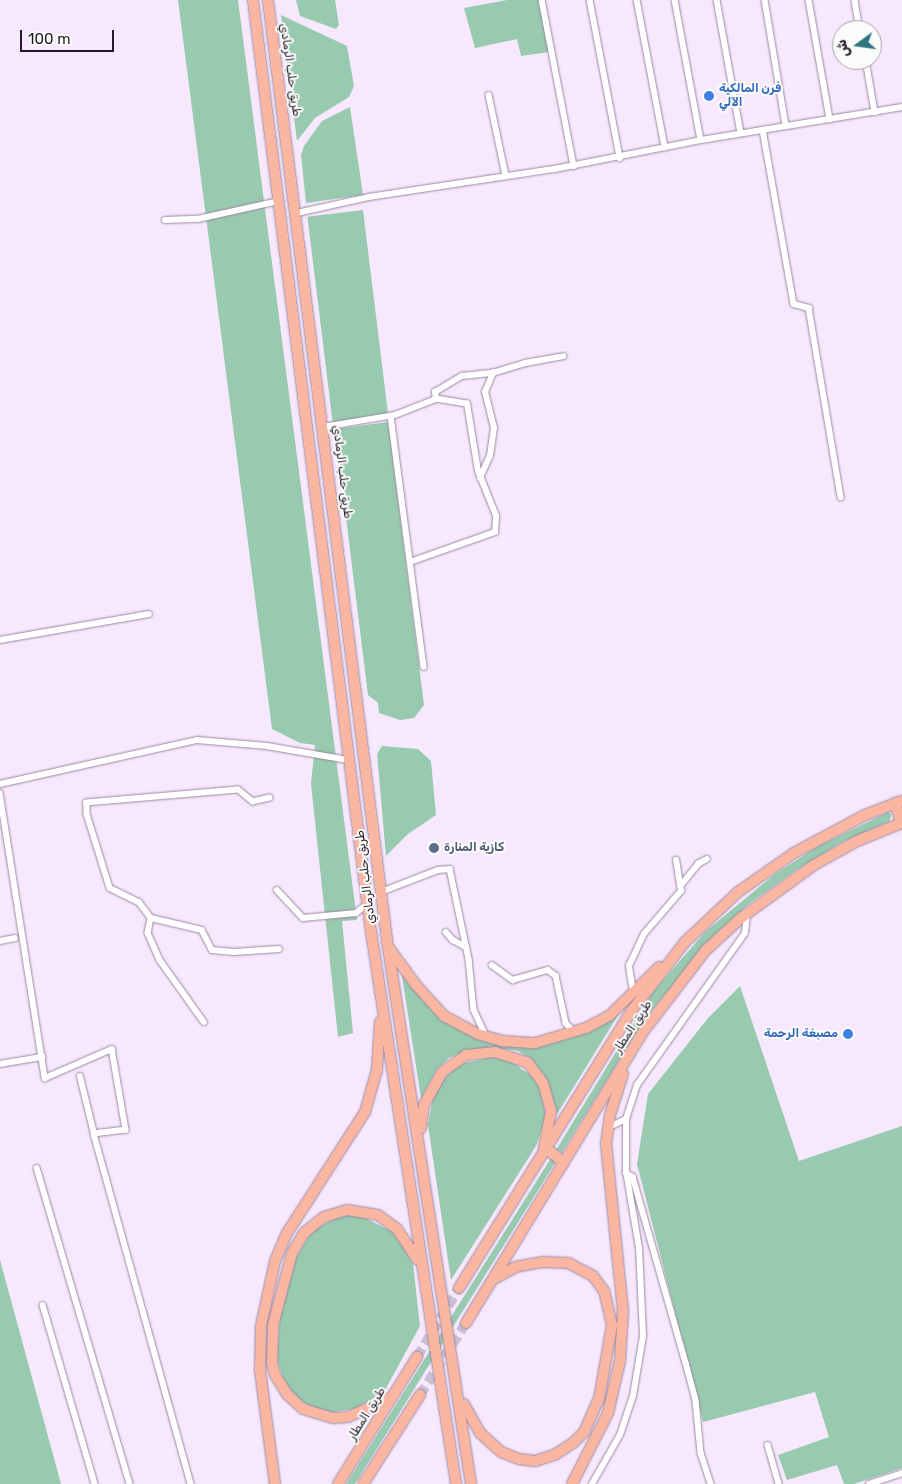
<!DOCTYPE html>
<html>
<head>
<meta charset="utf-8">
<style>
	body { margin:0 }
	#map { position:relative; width:902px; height:1484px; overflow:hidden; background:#f7e8fe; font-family:Rubik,"Noto Sans Arabic",sans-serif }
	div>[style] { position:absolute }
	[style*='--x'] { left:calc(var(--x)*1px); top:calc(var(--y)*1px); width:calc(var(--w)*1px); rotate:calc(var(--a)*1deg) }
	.green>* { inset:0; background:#98caaf; transform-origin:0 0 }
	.trunk-tunnel>* { height:10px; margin-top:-5px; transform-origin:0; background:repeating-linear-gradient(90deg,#ccbfd3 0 10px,transparent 0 15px) }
	.roads { filter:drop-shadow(0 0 1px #9a88a1) drop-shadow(0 0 1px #9a88a1) }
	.minor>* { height:5.5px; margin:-2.75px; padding:0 2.75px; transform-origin:2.75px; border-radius:2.75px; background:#fff }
	.trunk>* { height:10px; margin:-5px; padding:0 5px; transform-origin:5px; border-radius:5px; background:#fbb6a2 }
	.dots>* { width:14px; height:14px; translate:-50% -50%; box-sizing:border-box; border:2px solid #fbfbfb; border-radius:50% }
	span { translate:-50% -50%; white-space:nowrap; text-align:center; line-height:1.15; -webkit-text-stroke:4px #fbfbfb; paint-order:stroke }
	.street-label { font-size:12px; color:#221b25 }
	.shop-label { font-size:12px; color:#366cbe; font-weight:700 }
	.left { translate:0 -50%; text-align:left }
	.right { translate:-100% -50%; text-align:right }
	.service-label { font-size:12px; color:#4e5e75; font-weight:700 }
	.north { position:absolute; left:832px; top:20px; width:50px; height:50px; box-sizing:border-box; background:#fbfbfb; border:1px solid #a4a1a5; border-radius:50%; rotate:256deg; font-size:14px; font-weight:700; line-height:20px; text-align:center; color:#221b25 }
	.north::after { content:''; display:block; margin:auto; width:18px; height:22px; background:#2e7581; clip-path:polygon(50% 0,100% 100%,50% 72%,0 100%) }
	.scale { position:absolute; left:20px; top:30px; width:94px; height:22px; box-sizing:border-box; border:2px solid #221b25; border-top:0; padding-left:6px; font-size:15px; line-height:18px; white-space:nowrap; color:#221b25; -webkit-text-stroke:4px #fbfbfb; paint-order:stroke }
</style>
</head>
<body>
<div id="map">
	<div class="green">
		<i style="clip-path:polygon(178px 0,238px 0,357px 920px,342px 921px,353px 1033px,338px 1037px,311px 784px,315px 745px,300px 743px,272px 729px)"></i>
		<i style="clip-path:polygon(296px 0,335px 0,339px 25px,336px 29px,300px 16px)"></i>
		<i style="clip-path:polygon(507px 0,540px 0,549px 52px,521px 56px,517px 39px,475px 48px,464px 8px)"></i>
		<i style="clip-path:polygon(281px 15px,347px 46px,354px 86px,349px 97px,315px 118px,297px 141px)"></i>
		<i style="clip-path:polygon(350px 107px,363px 195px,306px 203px,301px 155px,304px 146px,322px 121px)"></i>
		<i style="left:363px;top:210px;width:208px;height:56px;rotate:83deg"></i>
		<i style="clip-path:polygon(388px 422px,424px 705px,414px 718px,400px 720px,379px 713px,378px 703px,368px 695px,335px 429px)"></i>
		<i style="clip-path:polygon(382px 746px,418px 749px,431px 761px,436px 815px,408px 834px,386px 856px,377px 754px)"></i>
		<i style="clip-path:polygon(888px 812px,891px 814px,890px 821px,842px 842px,796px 870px,750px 903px,715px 934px,646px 1017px,562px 1152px,556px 1150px,652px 993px,705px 932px,775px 874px,817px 847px)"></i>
		<i style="clip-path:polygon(401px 970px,452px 1026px,529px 1046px,573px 1038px,620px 1012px,557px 1114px,543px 1073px,531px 1059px,518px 1051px,505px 1049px,468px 1050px,449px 1058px,437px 1069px,421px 1098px)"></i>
		<i style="clip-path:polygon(740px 986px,799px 1161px,902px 1126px,902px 1468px,854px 1484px,844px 1484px,837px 1465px,787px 1480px,778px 1455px,829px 1437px,815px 1392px,703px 1422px,637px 1164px,648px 1094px,708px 1018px)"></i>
		<i style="clip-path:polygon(493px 1057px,507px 1059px,531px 1075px,540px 1088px,546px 1116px,536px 1146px,451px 1280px,428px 1125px,432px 1102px,436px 1089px,453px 1069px,464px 1063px)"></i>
		<i style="clip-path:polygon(551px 1158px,555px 1163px,355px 1484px,346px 1484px)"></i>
		<i style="clip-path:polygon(357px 1214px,391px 1231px,402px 1245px,413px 1264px,420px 1326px,384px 1392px,354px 1409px,327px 1413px,303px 1403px,292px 1393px,283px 1378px,277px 1359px,280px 1317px,291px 1266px,313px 1230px,342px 1215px)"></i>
		<i style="clip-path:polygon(0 1260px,61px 1484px,0 1484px)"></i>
	</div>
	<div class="trunk-tunnel">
		<i style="--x:417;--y:1357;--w:81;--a:-58.7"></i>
		<i style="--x:420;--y:1395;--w:85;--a:-57.4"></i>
	</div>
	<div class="roads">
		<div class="minor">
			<i style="--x:542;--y:0;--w:169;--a:79.1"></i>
			<i style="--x:590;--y:0;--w:161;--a:79.2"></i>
			<i style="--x:637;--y:0;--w:150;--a:79.2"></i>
			<i style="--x:675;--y:0;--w:142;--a:79.5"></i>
			<i style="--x:717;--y:0;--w:135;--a:79.8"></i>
			<i style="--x:765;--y:0;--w:128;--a:80.5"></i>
			<i style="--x:809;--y:0;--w:121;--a:80"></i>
			<i style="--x:855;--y:0;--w:30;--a:81"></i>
			<i style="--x:866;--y:60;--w:53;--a:80.2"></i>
			<i style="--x:489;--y:95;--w:83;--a:78.1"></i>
			<i style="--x:763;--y:130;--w:177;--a:79.9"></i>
			<i style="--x:794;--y:304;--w:16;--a:15"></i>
			<i style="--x:809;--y:308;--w:192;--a:80.4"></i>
			<i style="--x:297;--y:213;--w:74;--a:-12.5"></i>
			<i style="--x:369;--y:197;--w:188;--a:-8.6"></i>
			<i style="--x:555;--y:169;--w:149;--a:-11.2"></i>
			<i style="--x:701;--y:140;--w:204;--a:-9.3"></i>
			<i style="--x:165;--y:220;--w:33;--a:-2"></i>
			<i style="--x:198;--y:219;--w:83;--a:-12.5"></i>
			<i style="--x:391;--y:416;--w:253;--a:82.5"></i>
			<i style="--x:323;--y:427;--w:73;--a:-9.5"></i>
			<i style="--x:395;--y:415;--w:44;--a:-21.3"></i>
			<i style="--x:436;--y:399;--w:7;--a:-98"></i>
			<i style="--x:435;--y:392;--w:31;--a:-31"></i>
			<i style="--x:462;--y:376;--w:31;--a:-6"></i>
			<i style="--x:493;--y:373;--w:34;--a:-17"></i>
			<i style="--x:525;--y:363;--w:39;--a:-10"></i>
			<i style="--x:480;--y:478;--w:24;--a:-66"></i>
			<i style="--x:490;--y:456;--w:28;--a:-82"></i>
			<i style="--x:494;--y:428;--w:37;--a:-104"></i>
			<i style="--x:485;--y:392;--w:21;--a:-67"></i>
			<i style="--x:410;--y:562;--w:90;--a:-19.4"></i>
			<i style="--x:495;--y:532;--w:16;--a:-86"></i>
			<i style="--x:496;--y:516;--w:48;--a:-111.8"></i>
			<i style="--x:478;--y:471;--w:68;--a:-99.3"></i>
			<i style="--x:467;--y:404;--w:31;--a:-171"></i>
			<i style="--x:0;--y:640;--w:151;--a:-9.9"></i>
			<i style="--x:0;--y:784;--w:202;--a:-12.6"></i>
			<i style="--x:197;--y:740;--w:70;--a:4.9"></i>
			<i style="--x:267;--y:746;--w:82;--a:9.8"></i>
			<i style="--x:0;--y:793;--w:289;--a:81"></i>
			<i style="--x:45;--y:1078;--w:73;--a:-23.4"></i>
			<i style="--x:112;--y:1049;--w:82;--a:80.2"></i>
			<i style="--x:126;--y:1130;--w:32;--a:173"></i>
			<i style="--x:94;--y:1134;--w:59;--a:-103.8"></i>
			<i style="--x:270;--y:798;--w:17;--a:167"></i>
			<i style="--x:253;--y:802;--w:19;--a:-141"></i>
			<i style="--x:238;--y:790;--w:152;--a:175.1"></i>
			<i style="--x:87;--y:803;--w:11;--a:90"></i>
			<i style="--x:87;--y:814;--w:77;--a:72.7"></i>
			<i style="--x:110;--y:888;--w:32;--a:26"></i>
			<i style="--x:139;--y:902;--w:20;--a:53"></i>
			<i style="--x:151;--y:918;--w:52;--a:13.2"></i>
			<i style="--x:202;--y:930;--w:22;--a:63"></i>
			<i style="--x:212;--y:950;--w:22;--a:5"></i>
			<i style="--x:234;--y:952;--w:45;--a:-3.8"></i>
			<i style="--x:682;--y:884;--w:26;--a:-51"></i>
			<i style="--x:698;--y:864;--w:10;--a:-29"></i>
			<i style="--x:277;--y:890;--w:38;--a:47"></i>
			<i style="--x:303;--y:918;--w:53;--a:-5.4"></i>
			<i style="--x:356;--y:913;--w:14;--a:-39"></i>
			<i style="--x:381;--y:892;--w:61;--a:-21.1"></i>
			<i style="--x:438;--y:870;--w:12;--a:-5"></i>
			<i style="--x:450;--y:869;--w:92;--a:78.1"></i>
			<i style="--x:469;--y:959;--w:51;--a:84.4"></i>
			<i style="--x:474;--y:1010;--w:29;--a:65"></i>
			<i style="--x:151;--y:918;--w:15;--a:101"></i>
			<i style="--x:148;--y:933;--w:30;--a:66"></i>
			<i style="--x:160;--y:960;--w:76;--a:54.6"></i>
			<i style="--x:446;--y:932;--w:11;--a:49"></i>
			<i style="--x:453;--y:940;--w:15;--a:28"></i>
			<i style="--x:0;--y:941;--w:15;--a:-11"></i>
			<i style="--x:492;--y:965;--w:26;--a:36"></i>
			<i style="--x:513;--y:980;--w:36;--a:-16"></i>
			<i style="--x:548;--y:970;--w:10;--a:37"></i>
			<i style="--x:556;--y:976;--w:48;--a:78"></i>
			<i style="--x:566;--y:1023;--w:12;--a:48"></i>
			<i style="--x:633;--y:992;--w:26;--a:-99"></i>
			<i style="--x:629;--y:966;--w:35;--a:-65"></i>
			<i style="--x:644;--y:934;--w:57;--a:-49.3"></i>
			<i style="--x:681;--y:891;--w:31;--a:-99"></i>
			<i style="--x:0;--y:1064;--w:43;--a:-9.5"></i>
			<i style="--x:609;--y:1127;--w:19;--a:-25"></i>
			<i style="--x:94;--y:1134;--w:363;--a:74.5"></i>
			<i style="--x:37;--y:1168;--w:329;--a:73.6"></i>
			<i style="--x:626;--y:1173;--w:8;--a:30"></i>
			<i style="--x:633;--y:1177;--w:193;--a:74.1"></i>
			<i style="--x:686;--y:1363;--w:39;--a:75"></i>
			<i style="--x:696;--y:1401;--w:52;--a:84.5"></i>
			<i style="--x:701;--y:1453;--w:33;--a:72"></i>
			<i style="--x:43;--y:1305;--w:186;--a:73.8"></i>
			<i style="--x:768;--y:1445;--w:41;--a:74.2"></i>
			<i style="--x:592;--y:1484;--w:56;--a:-60.3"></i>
			<i style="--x:620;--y:1435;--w:41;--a:-71.6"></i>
			<i style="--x:633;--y:1396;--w:61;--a:-80.5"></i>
			<i style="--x:643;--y:1336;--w:88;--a:-92.6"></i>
			<i style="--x:639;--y:1248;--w:78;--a:-99.6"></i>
			<i style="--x:626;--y:1171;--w:52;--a:-90"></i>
			<i style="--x:626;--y:1119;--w:36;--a:-72"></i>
			<i style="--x:637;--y:1085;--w:186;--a:-54.6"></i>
			<i style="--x:745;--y:933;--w:18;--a:-84"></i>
			<i style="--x:869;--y:1484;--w:35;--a:-18"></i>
		</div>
		<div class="trunk">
			<i style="--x:253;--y:0;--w:932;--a:82.79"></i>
			<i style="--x:370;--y:925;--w:566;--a:81.25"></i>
			<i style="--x:268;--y:0;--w:955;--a:82.78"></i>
			<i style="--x:388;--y:947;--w:543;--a:81.21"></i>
			<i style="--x:895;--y:803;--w:21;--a:73"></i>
			<i style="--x:389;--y:948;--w:46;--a:53.9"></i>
			<i style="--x:416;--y:985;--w:42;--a:47.9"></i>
			<i style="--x:444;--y:1016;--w:38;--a:28"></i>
			<i style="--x:478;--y:1034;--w:26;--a:16"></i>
			<i style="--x:503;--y:1041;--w:32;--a:4"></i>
			<i style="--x:535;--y:1043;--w:53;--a:-16.4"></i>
			<i style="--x:586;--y:1028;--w:27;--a:-28"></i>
			<i style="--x:610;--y:1015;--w:69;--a:-44.4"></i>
			<i style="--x:421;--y:1128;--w:23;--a:-83"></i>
			<i style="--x:424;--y:1105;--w:38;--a:-61"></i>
			<i style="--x:442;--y:1072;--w:29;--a:-35"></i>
			<i style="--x:466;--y:1055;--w:29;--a:-6"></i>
			<i style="--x:495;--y:1052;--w:35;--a:18"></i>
			<i style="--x:528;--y:1063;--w:25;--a:53"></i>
			<i style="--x:543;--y:1083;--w:29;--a:74"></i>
			<i style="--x:551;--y:1111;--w:36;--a:101"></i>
			<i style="--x:547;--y:1149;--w:22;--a:39"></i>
			<i style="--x:459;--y:1288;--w:329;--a:-58.1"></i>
			<i style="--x:633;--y:1009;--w:85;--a:-52.2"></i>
			<i style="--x:685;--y:942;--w:73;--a:-43.3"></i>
			<i style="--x:738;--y:892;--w:68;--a:-34.9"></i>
			<i style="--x:794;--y:853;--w:81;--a:-28.2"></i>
			<i style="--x:865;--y:815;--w:40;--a:-21"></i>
			<i style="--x:466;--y:1323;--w:341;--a:-58.7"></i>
			<i style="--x:643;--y:1032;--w:103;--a:-52.5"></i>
			<i style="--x:706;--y:950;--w:47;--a:-42.4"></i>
			<i style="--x:741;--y:918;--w:90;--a:-36"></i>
			<i style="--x:814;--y:865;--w:49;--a:-29.2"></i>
			<i style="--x:857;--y:841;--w:48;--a:-21.8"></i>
			<i style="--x:391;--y:1398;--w:47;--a:156.2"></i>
			<i style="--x:348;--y:1417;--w:15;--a:176"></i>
			<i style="--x:333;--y:1418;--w:31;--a:-163"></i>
			<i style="--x:303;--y:1409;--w:22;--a:-137"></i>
			<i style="--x:287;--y:1394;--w:22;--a:-122"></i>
			<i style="--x:275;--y:1375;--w:12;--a:-104"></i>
			<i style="--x:272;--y:1363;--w:38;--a:-88"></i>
			<i style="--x:273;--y:1325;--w:74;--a:-75.2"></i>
			<i style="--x:292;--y:1253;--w:23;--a:-59"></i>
			<i style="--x:304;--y:1233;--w:26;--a:-39"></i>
			<i style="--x:324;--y:1217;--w:24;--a:-17"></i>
			<i style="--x:347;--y:1210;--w:31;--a:9"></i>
			<i style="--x:378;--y:1215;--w:24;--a:36"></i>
			<i style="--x:397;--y:1229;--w:37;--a:56"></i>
			<i style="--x:464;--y:1404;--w:33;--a:61"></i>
			<i style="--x:480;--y:1433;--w:28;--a:42"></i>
			<i style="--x:501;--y:1452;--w:19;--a:21"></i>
			<i style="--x:519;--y:1459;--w:16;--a:7"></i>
			<i style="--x:535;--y:1461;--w:22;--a:-18"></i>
			<i style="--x:556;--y:1454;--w:20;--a:-33"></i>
			<i style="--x:573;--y:1443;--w:16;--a:-45"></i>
			<i style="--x:584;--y:1432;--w:36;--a:-66"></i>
			<i style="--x:599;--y:1399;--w:75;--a:-80"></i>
			<i style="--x:612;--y:1325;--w:35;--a:-103"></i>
			<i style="--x:604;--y:1291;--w:19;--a:-126"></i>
			<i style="--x:593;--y:1276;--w:27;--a:-152"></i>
			<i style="--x:569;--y:1263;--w:26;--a:-178"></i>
			<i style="--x:543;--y:1262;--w:27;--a:170"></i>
			<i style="--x:516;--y:1267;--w:24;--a:152"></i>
			<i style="--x:275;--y:1484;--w:115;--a:-97.5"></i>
			<i style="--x:260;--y:1370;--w:44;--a:-88.7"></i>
			<i style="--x:261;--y:1326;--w:66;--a:-77.8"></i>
			<i style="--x:275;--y:1261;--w:30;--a:-67"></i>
			<i style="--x:287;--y:1233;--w:144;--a:-57.2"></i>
			<i style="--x:365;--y:1112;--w:44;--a:-74.1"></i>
			<i style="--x:377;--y:1070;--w:48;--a:-86.4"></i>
			<i style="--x:338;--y:1484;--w:150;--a:-58.1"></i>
			<i style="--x:363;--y:1484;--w:106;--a:-57.4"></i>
			<i style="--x:572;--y:1484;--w:80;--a:-63.1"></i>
			<i style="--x:608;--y:1413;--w:53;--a:-77"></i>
			<i style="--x:620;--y:1361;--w:50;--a:-86.6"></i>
			<i style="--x:623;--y:1311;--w:168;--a:-95.8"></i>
			<i style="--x:606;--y:1144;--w:29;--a:-82"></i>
			<i style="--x:610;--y:1115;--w:43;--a:-72.4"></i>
		</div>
	</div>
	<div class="dots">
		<i style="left:709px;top:96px;background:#3f7fe0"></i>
		<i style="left:434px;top:848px;background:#5c6f8a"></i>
		<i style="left:848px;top:1034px;background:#3f7fe0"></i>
	</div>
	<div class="street-label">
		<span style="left:290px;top:70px;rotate:82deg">طريق حلب الرمادي</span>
		<span style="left:342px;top:472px;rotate:83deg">طريق حلب الرمادي</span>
		<span style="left:366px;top:877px;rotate:-97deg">طريق حلب الرمادي</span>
		<span style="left:633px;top:1027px;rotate:-57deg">طريق المطار</span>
		<span style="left:367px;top:1414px;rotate:-58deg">طريق المطار</span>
	</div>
	<div class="shop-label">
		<span class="left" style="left:719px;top:96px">فرن المالكية<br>الآلي</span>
		<span class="right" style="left:838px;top:1034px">مصبغة الرحمة</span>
	</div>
	<div class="service-label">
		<span class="left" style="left:444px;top:848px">كازية المنارة</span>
	</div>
	<div class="north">ش</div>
	<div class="scale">100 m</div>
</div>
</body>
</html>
